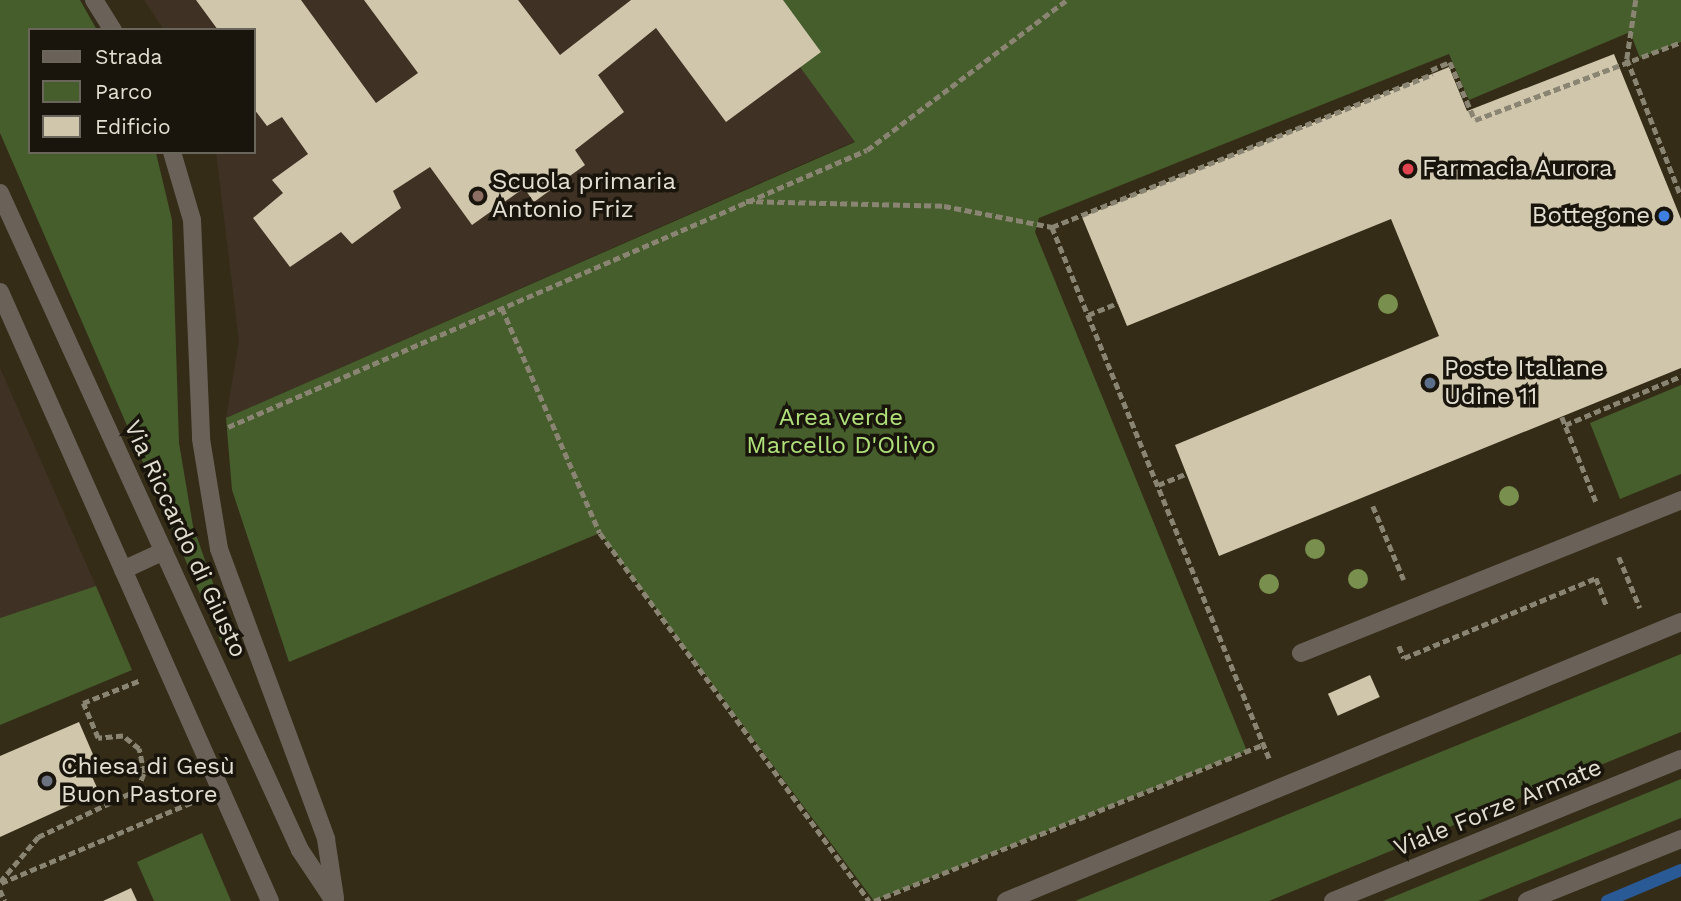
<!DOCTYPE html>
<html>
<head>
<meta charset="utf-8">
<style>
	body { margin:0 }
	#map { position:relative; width:1681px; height:901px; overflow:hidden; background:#342c17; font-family:"Work Sans",sans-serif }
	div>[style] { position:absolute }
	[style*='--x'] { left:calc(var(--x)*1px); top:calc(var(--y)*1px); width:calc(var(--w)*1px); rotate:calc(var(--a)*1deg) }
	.education>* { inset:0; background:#3f3224 }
	.green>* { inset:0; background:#465d2c }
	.stream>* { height:12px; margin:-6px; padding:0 6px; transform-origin:6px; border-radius:6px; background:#2a5a96 }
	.building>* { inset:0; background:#d0c6ac; transform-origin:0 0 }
	.path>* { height:4.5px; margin-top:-2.25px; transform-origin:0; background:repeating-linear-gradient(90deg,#8a8473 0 7px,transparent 0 10.5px) }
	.minor>* { height:18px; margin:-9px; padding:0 9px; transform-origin:9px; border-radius:9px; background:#6a6259 }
	.trees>* { width:20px; height:20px; margin:-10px; border-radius:50%; background:#788f4d }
	.dots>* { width:19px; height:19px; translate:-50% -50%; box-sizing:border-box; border:4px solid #19150c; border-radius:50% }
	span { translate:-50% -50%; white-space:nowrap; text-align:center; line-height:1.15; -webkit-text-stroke:7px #19150c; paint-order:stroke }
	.poi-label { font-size:24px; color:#e4dfd2 }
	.left { translate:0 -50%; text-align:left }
	.right { translate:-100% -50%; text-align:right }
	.park-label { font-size:24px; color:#afe079 }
	.street-label { font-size:24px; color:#e4dfd2 }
	.legend { position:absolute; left:28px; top:28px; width:228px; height:126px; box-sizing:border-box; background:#19150c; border:2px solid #6a665b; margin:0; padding:9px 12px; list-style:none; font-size:21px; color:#e4dfd2 }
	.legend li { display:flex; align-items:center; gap:14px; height:35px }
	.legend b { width:35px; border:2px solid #6a665b }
</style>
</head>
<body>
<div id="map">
	<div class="education">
		<i style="clip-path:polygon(144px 0,783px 0,821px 52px,801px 67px,855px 141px,226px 418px,239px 341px,216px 152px,254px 152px,254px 30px,164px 30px)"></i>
		<i style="clip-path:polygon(0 368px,96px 586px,0 618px)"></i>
	</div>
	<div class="green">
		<i style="clip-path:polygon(0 0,80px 0,97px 30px,30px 30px,30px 152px,156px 153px,172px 220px,179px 443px,193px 526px,232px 637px,221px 642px,0 133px)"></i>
		<i style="clip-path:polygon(783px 0,1681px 0,1681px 42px,1640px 58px,1630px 32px,1469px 100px,1449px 54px,1039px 218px,1035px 232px,1247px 751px,874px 901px,600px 533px,289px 662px,232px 490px,226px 418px,855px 142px,800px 67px)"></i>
		<i style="clip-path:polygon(1681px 385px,1681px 474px,1620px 499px,1590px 423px)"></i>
		<i style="clip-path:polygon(96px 586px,132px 670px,0 725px,0 618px)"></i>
		<i style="clip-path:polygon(1681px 654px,1681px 732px,1269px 901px,1075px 901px)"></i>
		<i style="clip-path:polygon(1681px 779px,1681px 818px,1478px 901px,1383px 901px)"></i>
		<i style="clip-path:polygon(202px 833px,231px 901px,154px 901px,137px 862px)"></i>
	</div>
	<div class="stream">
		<i style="--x:1607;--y:901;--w:80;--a:-22.7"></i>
	</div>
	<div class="building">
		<i style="clip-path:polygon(196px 0,301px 0,376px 103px,418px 73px,364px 0,518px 0,560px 55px,631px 0,783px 0,821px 52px,726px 122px,656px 28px,598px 75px,624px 112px,575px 150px,585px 165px,534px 202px,524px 188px,472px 225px,430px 167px,393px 191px,401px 208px,352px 244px,341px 232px,290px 267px,253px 218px,283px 193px,272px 180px,308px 154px,282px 117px,267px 126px,254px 109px,254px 30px,218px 30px)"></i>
		<i style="clip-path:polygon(1614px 54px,1681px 219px,1681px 368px,1219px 556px,1175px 445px,1439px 336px,1391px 219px,1127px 326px,1082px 217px,1449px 67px,1467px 111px)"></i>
		<i style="left:1370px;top:675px;width:24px;height:46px;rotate:66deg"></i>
		<i style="clip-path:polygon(79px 722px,98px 766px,89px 770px,99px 792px,0 837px,0 756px)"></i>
		<i style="clip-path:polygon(131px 888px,137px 901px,103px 901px)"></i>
	</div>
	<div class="path">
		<i style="--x:1636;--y:0;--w:60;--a:98.7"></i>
		<i style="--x:1627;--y:59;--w:147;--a:68.5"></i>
		<i style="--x:1431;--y:70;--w:21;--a:-23"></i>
		<i style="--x:1450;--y:62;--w:63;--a:66.7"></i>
		<i style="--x:1475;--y:120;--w:220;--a:-20.7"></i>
		<i style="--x:746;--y:201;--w:198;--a:1.4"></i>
		<i style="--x:944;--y:206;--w:110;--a:11"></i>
		<i style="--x:1052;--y:227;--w:410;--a:-21.9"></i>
		<i style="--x:1052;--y:227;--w:576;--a:67.76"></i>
		<i style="--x:502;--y:308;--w:245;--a:66.5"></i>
		<i style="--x:600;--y:533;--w:456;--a:53.8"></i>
		<i style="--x:1088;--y:315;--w:32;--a:-22"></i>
		<i style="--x:1562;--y:417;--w:94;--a:68.1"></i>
		<i style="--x:1565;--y:425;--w:126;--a:-22.9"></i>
		<i style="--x:228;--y:427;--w:696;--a:-23.44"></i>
		<i style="--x:867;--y:150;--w:250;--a:-36.9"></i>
		<i style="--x:1158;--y:485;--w:31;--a:-22"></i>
		<i style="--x:1373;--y:506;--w:80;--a:67.3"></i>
		<i style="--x:1619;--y:557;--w:55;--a:67.6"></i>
		<i style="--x:1399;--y:646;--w:13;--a:67"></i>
		<i style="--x:1404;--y:658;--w:208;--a:-22.6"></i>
		<i style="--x:1596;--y:578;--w:31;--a:69"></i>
		<i style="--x:0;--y:882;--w:59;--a:-49.8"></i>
		<i style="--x:38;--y:837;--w:110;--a:-25.4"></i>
		<i style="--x:137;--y:790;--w:18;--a:-68"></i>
		<i style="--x:144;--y:773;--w:25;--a:-102"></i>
		<i style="--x:139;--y:749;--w:21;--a:-141"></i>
		<i style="--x:123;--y:736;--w:25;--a:175"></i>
		<i style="--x:98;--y:738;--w:38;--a:-113"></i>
		<i style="--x:83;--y:703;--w:62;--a:-21.6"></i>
		<i style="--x:1;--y:883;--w:208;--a:-22.9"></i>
		<i style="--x:0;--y:890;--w:12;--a:66"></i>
		<i style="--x:874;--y:901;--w:420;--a:-21.9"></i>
	</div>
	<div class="minor">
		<i style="--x:94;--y:0;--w:36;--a:58"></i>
		<i style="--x:172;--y:152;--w:71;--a:73.6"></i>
		<i style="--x:192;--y:220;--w:219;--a:87.6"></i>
		<i style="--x:201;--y:439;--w:111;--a:80.7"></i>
		<i style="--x:219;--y:549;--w:309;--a:69.7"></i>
		<i style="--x:326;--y:839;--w:60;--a:81.3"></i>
		<i style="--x:0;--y:193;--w:722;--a:65.46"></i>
		<i style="--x:300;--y:850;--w:61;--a:56.3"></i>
		<i style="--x:0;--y:292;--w:666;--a:66.09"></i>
		<i style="--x:123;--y:570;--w:45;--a:-24.9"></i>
		<i style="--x:1301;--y:653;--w:410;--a:-21.9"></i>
		<i style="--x:1006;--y:901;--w:730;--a:-22.46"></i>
		<i style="--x:1333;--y:901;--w:376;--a:-22.2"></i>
		<i style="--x:1527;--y:901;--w:166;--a:-21.9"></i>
	</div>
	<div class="trees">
		<i style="left:1388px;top:304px"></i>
		<i style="left:1509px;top:496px"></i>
		<i style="left:1315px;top:549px"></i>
		<i style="left:1358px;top:579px"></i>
		<i style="left:1269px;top:584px"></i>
	</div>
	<div class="dots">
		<i style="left:1408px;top:169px;background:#e0444e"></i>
		<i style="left:478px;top:196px;background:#8d6e63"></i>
		<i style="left:1664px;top:216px;background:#3f7fe0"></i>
		<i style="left:1430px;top:383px;background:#5c6f8a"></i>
		<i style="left:47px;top:781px;background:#6b7280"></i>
	</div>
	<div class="poi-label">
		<span class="left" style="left:1422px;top:169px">Farmacia Aurora</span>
		<span class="left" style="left:492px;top:196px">Scuola primaria<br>Antonio Friz</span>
		<span class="right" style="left:1650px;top:216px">Bottegone</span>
		<span class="left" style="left:1444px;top:383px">Poste Italiane<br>Udine 11</span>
		<span class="left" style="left:61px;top:781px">Chiesa di Gesù<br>Buon Pastore</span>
	</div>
	<div class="park-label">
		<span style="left:841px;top:432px">Area verde<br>Marcello D'Olivo</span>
	</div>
	<div class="street-label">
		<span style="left:185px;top:539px;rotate:65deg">Via Riccardo di Giusto</span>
		<span style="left:1498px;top:808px;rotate:-22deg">Viale Forze Armate</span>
	</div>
	<ul class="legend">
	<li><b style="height:9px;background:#6a6259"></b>Strada</li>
	<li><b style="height:19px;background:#465d2c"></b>Parco</li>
	<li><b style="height:19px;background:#d0c6ac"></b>Edificio</li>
	</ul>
</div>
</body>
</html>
